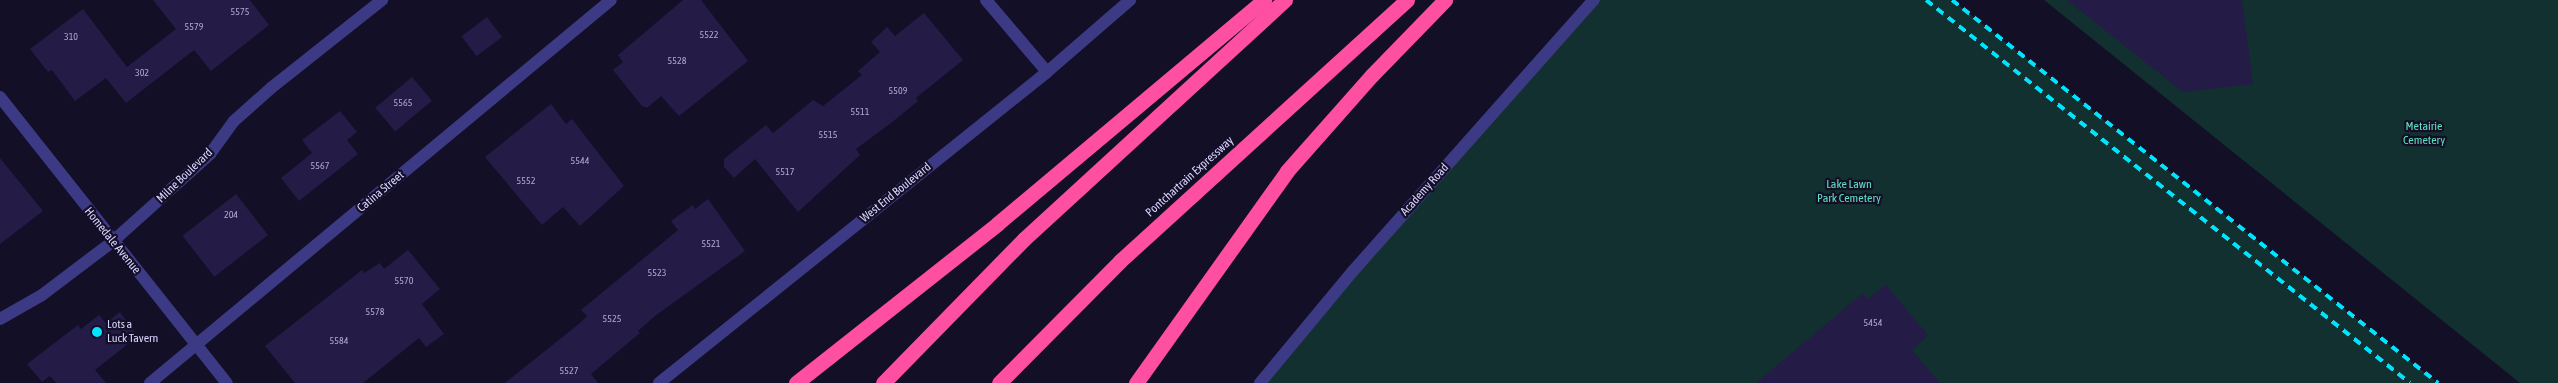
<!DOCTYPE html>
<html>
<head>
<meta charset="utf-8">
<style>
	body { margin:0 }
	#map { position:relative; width:2558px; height:383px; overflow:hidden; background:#130f26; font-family:"Asap Condensed",sans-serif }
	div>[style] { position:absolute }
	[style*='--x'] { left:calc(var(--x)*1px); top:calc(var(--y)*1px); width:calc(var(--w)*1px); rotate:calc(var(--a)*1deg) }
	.green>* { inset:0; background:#12302f }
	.building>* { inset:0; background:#241b47; transform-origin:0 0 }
	.minor>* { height:12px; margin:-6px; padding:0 6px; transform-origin:6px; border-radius:6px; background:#3d3a85 }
	.highway>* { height:15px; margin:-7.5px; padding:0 7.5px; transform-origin:7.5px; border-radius:7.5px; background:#ff4fa3 }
	.rail>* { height:4px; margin-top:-2px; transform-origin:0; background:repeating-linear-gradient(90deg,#00e5ff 0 8px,transparent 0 14px) }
	.dots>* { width:14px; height:14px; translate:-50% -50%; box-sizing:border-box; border:2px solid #130f26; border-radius:50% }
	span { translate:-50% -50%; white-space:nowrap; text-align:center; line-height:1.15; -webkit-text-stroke:4.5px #130f26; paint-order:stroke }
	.number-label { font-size:10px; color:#aca6d1 }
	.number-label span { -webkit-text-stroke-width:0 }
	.park-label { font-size:12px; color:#5fe0c0 }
	.street-label { font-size:12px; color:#d9d4ff }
	.poi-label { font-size:12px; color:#d9d4ff }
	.left { translate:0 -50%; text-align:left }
</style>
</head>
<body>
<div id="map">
	<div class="green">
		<i style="clip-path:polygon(1594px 0,1952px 0,2438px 383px,1260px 383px)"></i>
		<i style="clip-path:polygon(2044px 0,2558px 0,2558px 383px,2520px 383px)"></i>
	</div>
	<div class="building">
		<i style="clip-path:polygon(153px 0,250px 0,269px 25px,211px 71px,194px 50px,126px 103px,106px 78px,75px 101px,52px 70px,48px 72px,30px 49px,83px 9px,127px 67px,176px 29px)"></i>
		<i style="clip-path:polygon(683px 0,701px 0,748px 61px,679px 116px,661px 96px,647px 108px,642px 106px,613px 70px,623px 62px,618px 55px)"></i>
		<i style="clip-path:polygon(2067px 0,2242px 0,2253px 84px,2183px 92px)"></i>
		<i style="clip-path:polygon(924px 13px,963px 60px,916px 98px,918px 101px,891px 123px,856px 149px,860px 155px,798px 212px,755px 159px,734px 178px,724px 167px,724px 159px,766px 125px,773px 133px,813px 100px,823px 106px,862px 75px,858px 71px,880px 52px,871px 42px,887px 27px,895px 36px)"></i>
		<i style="left:487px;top:17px;width:25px;height:32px;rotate:53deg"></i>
		<i style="left:412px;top:77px;width:31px;height:48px;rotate:50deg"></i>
		<i style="clip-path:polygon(551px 104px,566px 124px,572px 119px,624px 186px,580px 226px,563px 207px,542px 225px,485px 157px)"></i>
		<i style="clip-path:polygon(340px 111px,357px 132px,347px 140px,358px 154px,299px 201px,281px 178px,312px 153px,302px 140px)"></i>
		<i style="clip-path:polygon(0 158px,43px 211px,0 244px)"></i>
		<i style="left:236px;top:194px;width:52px;height:68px;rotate:52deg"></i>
		<i style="clip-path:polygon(708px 199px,745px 251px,655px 316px,638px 331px,640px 333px,591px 374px,598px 383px,505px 383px,580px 323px,587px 316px,581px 310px,678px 230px,671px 221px,693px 205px,695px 209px)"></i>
		<i style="clip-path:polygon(408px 250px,440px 289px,422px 304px,444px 334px,426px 347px,419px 338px,363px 383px,295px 383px,265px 346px,362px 270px,364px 273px,380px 263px,384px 269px)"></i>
		<i style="clip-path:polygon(1886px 285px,1928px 335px,1912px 350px,1940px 383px,1756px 383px,1863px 293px,1868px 299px)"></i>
		<i style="clip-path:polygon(120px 312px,138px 336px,95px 370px,106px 383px,56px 383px,50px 376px,42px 382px,27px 364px,78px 325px,81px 329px,99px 315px,106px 323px)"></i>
	</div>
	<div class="minor">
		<i style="--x:986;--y:0;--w:94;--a:49.7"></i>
		<i style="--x:0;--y:97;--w:365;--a:51.6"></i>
		<i style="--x:0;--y:319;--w:48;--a:-29.7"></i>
		<i style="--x:42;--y:295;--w:88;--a:-37.1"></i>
		<i style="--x:112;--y:242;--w:132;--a:-41.9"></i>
		<i style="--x:210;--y:154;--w:41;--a:-54"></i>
		<i style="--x:234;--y:121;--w:50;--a:-41.7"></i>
		<i style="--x:271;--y:88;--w:142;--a:-38.4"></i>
		<i style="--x:150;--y:383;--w:599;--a:-39.72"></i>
		<i style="--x:659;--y:383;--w:497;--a:-38.7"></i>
		<i style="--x:1047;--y:72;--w:110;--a:-40.9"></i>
		<i style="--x:1260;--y:383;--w:146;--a:-50.3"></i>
		<i style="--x:1353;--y:271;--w:363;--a:-48.4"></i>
	</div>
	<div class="highway">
		<i style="--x:796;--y:383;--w:256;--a:-38.3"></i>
		<i style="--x:997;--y:224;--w:349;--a:-40"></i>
		<i style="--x:883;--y:383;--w:202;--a:-45.6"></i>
		<i style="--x:1024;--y:239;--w:354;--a:-42.5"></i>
		<i style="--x:999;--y:383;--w:172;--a:-45.2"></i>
		<i style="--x:1120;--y:261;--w:388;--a:-42.3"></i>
		<i style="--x:1136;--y:383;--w:260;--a:-54.5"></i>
		<i style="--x:1287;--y:171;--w:128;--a:-48.5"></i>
		<i style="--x:1372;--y:75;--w:105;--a:-45.8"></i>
	</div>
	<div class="rail">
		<i style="--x:1926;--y:0;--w:617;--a:38.36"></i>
		<i style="--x:1952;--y:0;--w:619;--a:38.24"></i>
	</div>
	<div class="dots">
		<i style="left:97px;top:332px;background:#00e5ff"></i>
	</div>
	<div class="number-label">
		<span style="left:240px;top:12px">5575</span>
		<span style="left:194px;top:27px">5579</span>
		<span style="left:709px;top:35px">5522</span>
		<span style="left:71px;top:37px">310</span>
		<span style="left:677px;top:61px">5528</span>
		<span style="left:142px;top:73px">302</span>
		<span style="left:898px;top:91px">5509</span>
		<span style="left:403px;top:103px">5565</span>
		<span style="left:860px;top:112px">5511</span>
		<span style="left:828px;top:135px">5515</span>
		<span style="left:580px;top:161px">5544</span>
		<span style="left:320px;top:166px">5567</span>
		<span style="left:785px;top:172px">5517</span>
		<span style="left:526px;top:181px">5552</span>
		<span style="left:231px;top:215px">204</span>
		<span style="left:711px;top:244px">5521</span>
		<span style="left:657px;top:273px">5523</span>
		<span style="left:404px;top:281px">5570</span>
		<span style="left:375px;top:312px">5578</span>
		<span style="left:612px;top:319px">5525</span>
		<span style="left:1873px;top:323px">5454</span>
		<span style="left:339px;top:341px">5584</span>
		<span style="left:569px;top:371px">5527</span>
	</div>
	<div class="park-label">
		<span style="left:2424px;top:134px">Metairie<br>Cemetery</span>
		<span style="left:1849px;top:192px">Lake Lawn<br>Park Cemetery</span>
	</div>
	<div class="street-label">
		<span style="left:185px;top:176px;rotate:-44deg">Milne Boulevard</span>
		<span style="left:1190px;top:177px;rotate:-42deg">Pontchartrain Expressway</span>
		<span style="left:1425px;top:190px;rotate:-48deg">Academy Road</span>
		<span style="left:381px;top:192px;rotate:-40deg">Catina Street</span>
		<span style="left:896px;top:193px;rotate:-39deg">West End Boulevard</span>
		<span style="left:112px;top:241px;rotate:51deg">Homedale Avenue</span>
	</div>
	<div class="poi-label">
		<span class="left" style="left:107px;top:332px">Lots a<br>Luck Tavern</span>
	</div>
</div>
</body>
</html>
